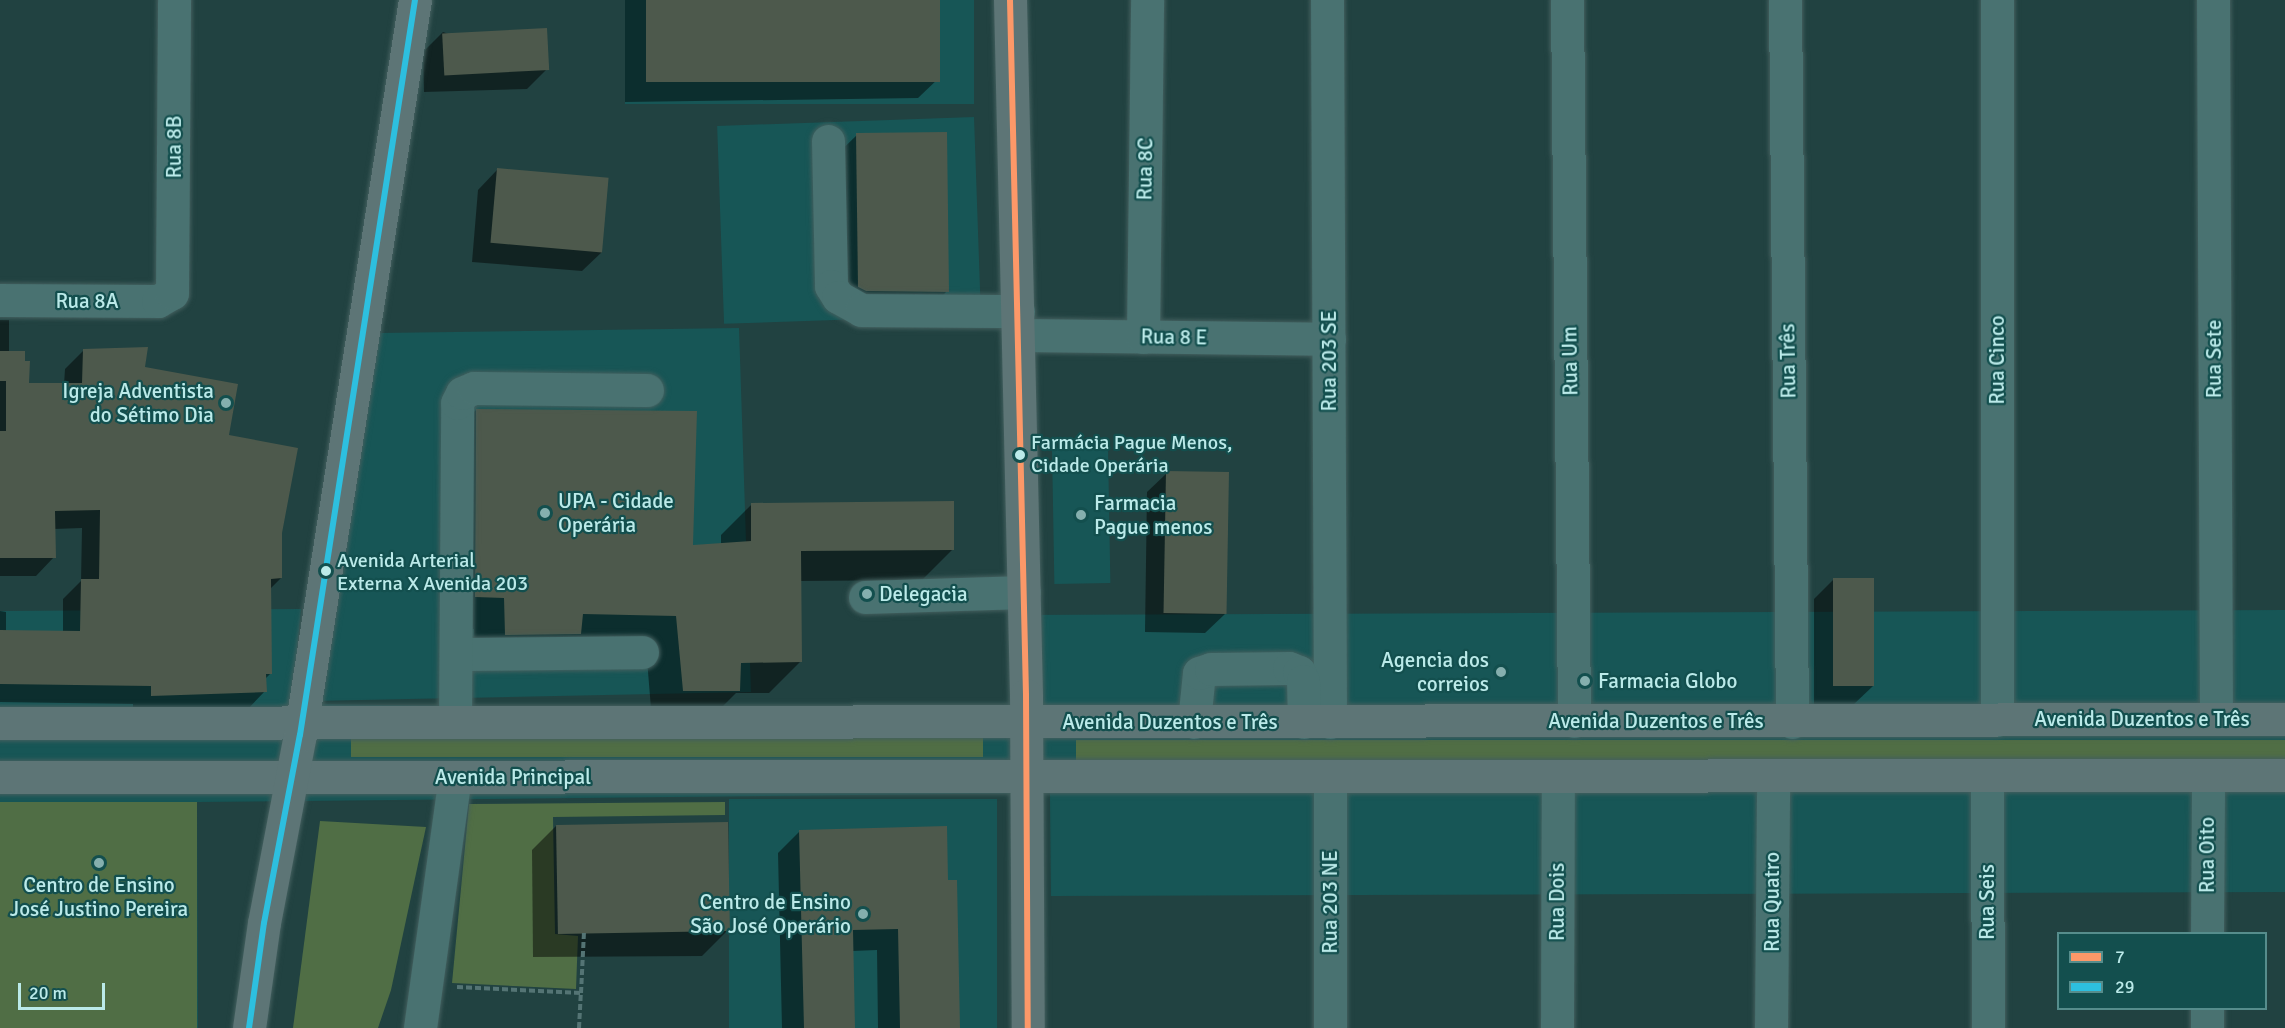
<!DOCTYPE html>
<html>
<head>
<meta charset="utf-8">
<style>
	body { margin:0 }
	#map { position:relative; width:2285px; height:1028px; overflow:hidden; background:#214241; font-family:Signika,sans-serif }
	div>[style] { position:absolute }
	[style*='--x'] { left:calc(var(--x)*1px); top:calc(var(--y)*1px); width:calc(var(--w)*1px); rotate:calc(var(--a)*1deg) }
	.built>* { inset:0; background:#175656; transform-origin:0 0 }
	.green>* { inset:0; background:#506e45; transform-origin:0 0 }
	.shadow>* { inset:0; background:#0007 }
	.building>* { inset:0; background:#4d594c; transform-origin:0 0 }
	.path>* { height:4px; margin-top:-2px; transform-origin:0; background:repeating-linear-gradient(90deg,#547474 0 6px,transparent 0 9px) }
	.roads { filter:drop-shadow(0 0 2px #435f5e) drop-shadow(0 0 2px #435f5e) }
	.minor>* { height:33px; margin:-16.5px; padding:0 16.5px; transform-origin:16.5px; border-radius:16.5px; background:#497271 }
	.major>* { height:33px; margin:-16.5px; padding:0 16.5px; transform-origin:16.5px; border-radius:16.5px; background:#5d7576 }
	.bus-1>* { height:6px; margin:-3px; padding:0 3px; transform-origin:3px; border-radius:3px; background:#fc9868 }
	.bus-2>* { height:6px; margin:-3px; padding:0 3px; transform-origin:3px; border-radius:3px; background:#2dbfdf }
	.dots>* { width:16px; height:16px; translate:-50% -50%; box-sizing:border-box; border:3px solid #134f4e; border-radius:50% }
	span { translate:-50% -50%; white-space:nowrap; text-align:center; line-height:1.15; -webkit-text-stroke:4.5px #134f4e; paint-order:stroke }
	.bus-label { font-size:20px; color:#bbeae9 }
	.left { translate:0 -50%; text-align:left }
	.street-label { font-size:21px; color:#bbeae9 }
	.poi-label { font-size:21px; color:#bbeae9 }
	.right { translate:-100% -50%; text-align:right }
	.legend { position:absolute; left:2057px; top:932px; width:210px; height:78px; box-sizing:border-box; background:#134f4e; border:2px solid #568d8c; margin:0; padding:8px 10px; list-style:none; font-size:18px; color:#bbeae9 }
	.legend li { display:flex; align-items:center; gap:12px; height:30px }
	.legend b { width:30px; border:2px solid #568d8c }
	.scale { position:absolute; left:18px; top:983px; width:87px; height:27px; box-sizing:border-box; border:3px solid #bbeae9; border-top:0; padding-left:8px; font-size:18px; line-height:21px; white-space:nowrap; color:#bbeae9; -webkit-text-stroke:4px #134f4e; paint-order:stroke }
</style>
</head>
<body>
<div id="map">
	<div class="built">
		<i style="left:625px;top:0;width:349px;height:104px"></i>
		<i style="left:974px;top:117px;width:198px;height:257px;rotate:88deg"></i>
		<i style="clip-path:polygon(739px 328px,751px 692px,309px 701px,380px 333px)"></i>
		<i style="left:1108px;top:447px;width:136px;height:56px;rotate:89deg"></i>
		<i style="clip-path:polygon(301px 609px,292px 704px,1014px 712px,1014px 615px,2285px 610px,2285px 892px,1051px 896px,1050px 793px,197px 802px,198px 1028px,0 1028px,0 611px)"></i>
		<i style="left:729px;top:799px;width:268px;height:229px"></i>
	</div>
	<div class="green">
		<i style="left:351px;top:737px;width:632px;height:20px"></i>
		<i style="left:1076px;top:740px;width:1209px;height:20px"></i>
		<i style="left:197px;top:802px;width:226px;height:197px;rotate:90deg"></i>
		<i style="clip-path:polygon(725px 802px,725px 815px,553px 817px,555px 934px,578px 936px,576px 989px,452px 983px,469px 804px)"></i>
		<i style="clip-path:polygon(320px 821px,426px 827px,391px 990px,378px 1028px,293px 1028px)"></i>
	</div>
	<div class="shadow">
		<i style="clip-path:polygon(625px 0,939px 0,940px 77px,918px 98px,625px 102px)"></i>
		<i style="clip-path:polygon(443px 32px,547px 69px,527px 89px,424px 92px,423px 52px)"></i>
		<i style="clip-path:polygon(857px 135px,947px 291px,922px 317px,840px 316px,831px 160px)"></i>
		<i style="clip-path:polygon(497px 170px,602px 252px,582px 271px,472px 262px,478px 190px)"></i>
		<i style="clip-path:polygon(0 320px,9px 320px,9px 353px,28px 385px,64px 385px,65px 369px,83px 351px,143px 369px,227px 436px,281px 532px,281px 578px,270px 589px,271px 673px,265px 679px,265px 691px,247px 710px,133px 713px,133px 704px,0 702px,0 611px,6px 612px,6px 632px,63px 632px,63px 599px,81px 581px,82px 528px,54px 529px,54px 557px,36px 576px,0 576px)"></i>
		<i style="clip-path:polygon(476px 410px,691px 547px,721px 545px,721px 535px,752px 504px,953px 549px,922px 580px,800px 581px,800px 662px,769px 693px,736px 693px,708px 721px,652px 721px,646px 647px,475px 665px,474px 629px,444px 628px,445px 441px)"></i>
		<i style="clip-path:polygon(1167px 473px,1225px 614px,1205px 633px,1145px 632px,1147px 492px)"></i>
		<i style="clip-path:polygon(1833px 580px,1873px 686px,1853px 705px,1814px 705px,1814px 599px)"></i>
		<i style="clip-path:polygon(557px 825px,728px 930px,702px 956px,533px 957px,532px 850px)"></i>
		<i style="clip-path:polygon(800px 831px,947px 881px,959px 1028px,878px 1028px,877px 950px,852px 951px,854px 1028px,782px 1028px,778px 853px)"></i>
	</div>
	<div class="building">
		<i style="left:646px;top:0;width:294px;height:82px"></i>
		<i style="left:547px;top:28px;width:42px;height:105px;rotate:87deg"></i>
		<i style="clip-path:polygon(947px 132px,949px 292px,866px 291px,858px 287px,856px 133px)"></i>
		<i style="left:497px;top:168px;width:112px;height:75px;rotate:5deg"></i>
		<i style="clip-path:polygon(148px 347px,145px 367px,238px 384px,229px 435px,298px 448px,282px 533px,282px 578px,271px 579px,272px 674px,266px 674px,267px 692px,151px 696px,151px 686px,0 684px,0 630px,80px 631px,81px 579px,99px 579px,100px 510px,55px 511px,56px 558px,0 558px,0 431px,6px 431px,6px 381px,0 381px,0 351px,25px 351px,25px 361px,30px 361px,29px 383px,82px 383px,83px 349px)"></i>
		<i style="clip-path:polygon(476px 409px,697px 411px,693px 545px,751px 541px,751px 503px,954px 501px,954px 550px,801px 551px,802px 662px,741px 663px,740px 691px,683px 691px,676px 616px,583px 614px,581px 634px,505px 635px,504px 598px,475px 597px)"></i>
		<i style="left:1166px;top:471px;width:63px;height:142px;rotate:1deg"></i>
		<i style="left:1833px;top:578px;width:41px;height:108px"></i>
		<i style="left:728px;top:822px;width:109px;height:172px;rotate:89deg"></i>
		<i style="clip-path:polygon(947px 826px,948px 880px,957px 880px,960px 1028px,900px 1028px,898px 929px,853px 930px,855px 1028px,804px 1028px,799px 830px)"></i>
	</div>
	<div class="path">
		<i style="--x:457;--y:987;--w:124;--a:2.8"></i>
		<i style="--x:581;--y:993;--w:61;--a:-87.2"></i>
		<i style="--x:579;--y:1028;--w:35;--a:-87"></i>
	</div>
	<div class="roads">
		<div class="minor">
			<i style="--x:1327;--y:0;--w:722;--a:89.76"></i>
			<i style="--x:1567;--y:0;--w:721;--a:89.44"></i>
			<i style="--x:1785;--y:0;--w:722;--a:89.44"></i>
			<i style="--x:1997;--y:0;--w:720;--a:90"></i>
			<i style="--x:2213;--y:0;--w:719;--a:89.76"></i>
			<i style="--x:828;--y:141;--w:145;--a:88.8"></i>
			<i style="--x:831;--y:286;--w:13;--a:58"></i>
			<i style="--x:838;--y:297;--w:26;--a:29"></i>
			<i style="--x:861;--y:310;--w:157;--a:0.4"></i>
			<i style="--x:0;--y:300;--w:158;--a:0.4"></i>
			<i style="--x:158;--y:301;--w:16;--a:-30"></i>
			<i style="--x:172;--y:293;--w:293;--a:-89.6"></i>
			<i style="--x:1019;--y:335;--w:310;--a:0.7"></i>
			<i style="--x:1143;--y:337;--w:337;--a:-89.3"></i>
			<i style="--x:865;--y:597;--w:159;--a:-1.8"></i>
			<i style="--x:456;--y:654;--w:186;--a:-0.6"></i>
			<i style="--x:455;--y:722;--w:319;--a:-89.6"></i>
			<i style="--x:457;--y:403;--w:11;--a:-63"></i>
			<i style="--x:462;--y:393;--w:13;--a:-23"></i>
			<i style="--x:474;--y:388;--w:173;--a:0.7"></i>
			<i style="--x:1194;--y:722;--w:49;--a:-84.2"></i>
			<i style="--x:1199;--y:673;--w:13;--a:-18"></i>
			<i style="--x:1211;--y:669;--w:78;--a:-0.7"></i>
			<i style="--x:1289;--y:668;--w:11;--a:22"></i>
			<i style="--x:1299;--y:672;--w:10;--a:66"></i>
			<i style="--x:1303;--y:681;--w:41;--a:88.6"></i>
			<i style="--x:1330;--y:776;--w:252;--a:90"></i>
			<i style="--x:1987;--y:776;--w:252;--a:89.8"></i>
			<i style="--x:2207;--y:934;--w:158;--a:-89.6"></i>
			<i style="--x:420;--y:1028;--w:253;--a:-82.1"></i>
			<i style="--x:1557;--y:1028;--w:252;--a:-89.8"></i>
			<i style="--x:1771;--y:1028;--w:252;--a:-89.5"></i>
			<i style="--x:2207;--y:1028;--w:20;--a:-90"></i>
		</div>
		<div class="major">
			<i style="--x:1010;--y:0;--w:695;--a:88.68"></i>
			<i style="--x:1026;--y:695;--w:333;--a:89.7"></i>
			<i style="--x:0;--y:723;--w:2285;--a:-0.1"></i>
			<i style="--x:0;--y:777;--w:2285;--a:-0.05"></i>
			<i style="--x:249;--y:1028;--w:106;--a:-81.9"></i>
			<i style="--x:264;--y:923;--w:191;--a:-79.2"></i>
			<i style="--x:300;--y:735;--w:744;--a:-81.11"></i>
		</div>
	</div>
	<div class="bus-1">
		<i style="--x:1010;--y:0;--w:695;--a:88.68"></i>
		<i style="--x:1026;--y:695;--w:333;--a:89.7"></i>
	</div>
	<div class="bus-2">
		<i style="--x:249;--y:1028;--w:106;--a:-81.9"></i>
		<i style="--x:264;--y:923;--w:191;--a:-79.2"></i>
		<i style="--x:300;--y:735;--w:744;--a:-81.11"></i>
	</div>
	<div class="dots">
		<i style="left:226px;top:403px;background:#85afae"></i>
		<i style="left:1020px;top:455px;background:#bbeae9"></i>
		<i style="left:545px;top:513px;background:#85afae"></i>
		<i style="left:1081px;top:515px;background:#85afae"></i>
		<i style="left:326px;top:571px;background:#bbeae9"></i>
		<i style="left:867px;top:594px;background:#85afae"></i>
		<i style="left:1501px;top:672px;background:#85afae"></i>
		<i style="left:1585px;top:681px;background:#85afae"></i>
		<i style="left:99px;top:863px;background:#85afae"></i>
		<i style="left:863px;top:914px;background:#85afae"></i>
	</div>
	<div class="bus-label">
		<span class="left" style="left:1031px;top:454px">Farmácia Pague Menos,<br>Cidade Operária</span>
		<span class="left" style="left:337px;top:572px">Avenida Arterial<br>Externa X Avenida 203</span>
	</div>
	<div class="street-label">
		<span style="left:174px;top:147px;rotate:-90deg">Rua 8B</span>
		<span style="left:1145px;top:169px;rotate:-89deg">Rua 8C</span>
		<span style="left:87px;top:301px">Rua 8A</span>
		<span style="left:1174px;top:337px;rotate:1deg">Rua 8 E</span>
		<span style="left:2214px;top:359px;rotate:-90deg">Rua Sete</span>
		<span style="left:1997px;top:360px;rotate:-90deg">Rua Cinco</span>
		<span style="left:1329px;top:361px;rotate:-90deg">Rua 203 SE</span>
		<span style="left:1570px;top:361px;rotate:-91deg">Rua Um</span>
		<span style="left:1788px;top:361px;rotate:-91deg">Rua Três</span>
		<span style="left:2142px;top:719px">Avenida Duzentos e Três</span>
		<span style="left:1656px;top:721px">Avenida Duzentos e Três</span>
		<span style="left:1170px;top:722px">Avenida Duzentos e Três</span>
		<span style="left:513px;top:777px">Avenida Principal</span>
		<span style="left:2207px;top:855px;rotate:-90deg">Rua Oito</span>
		<span style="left:1330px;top:902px;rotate:-90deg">Rua 203 NE</span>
		<span style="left:1557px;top:902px;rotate:-90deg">Rua Dois</span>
		<span style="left:1772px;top:902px;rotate:-90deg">Rua Quatro</span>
		<span style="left:1987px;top:902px;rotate:-90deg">Rua Seis</span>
	</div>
	<div class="poi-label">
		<span class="right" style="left:214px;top:403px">Igreja Adventista<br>do Sétimo Dia</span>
		<span class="left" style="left:558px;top:513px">UPA - Cidade<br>Operária</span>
		<span class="left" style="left:1094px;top:515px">Farmacia<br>Pague menos</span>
		<span class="left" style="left:879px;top:594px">Delegacia</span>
		<span class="right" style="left:1489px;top:672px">Agencia dos<br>correios</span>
		<span class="left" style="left:1598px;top:681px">Farmacia Globo</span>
		<span style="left:99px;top:897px">Centro de Ensino<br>José Justino Pereira</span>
		<span class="right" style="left:851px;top:914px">Centro de Ensino<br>São José Operário</span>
	</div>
	<ul class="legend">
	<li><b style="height:8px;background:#fc9868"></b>7</li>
	<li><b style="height:8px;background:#2dbfdf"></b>29</li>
	</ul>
	<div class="scale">20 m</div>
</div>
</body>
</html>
